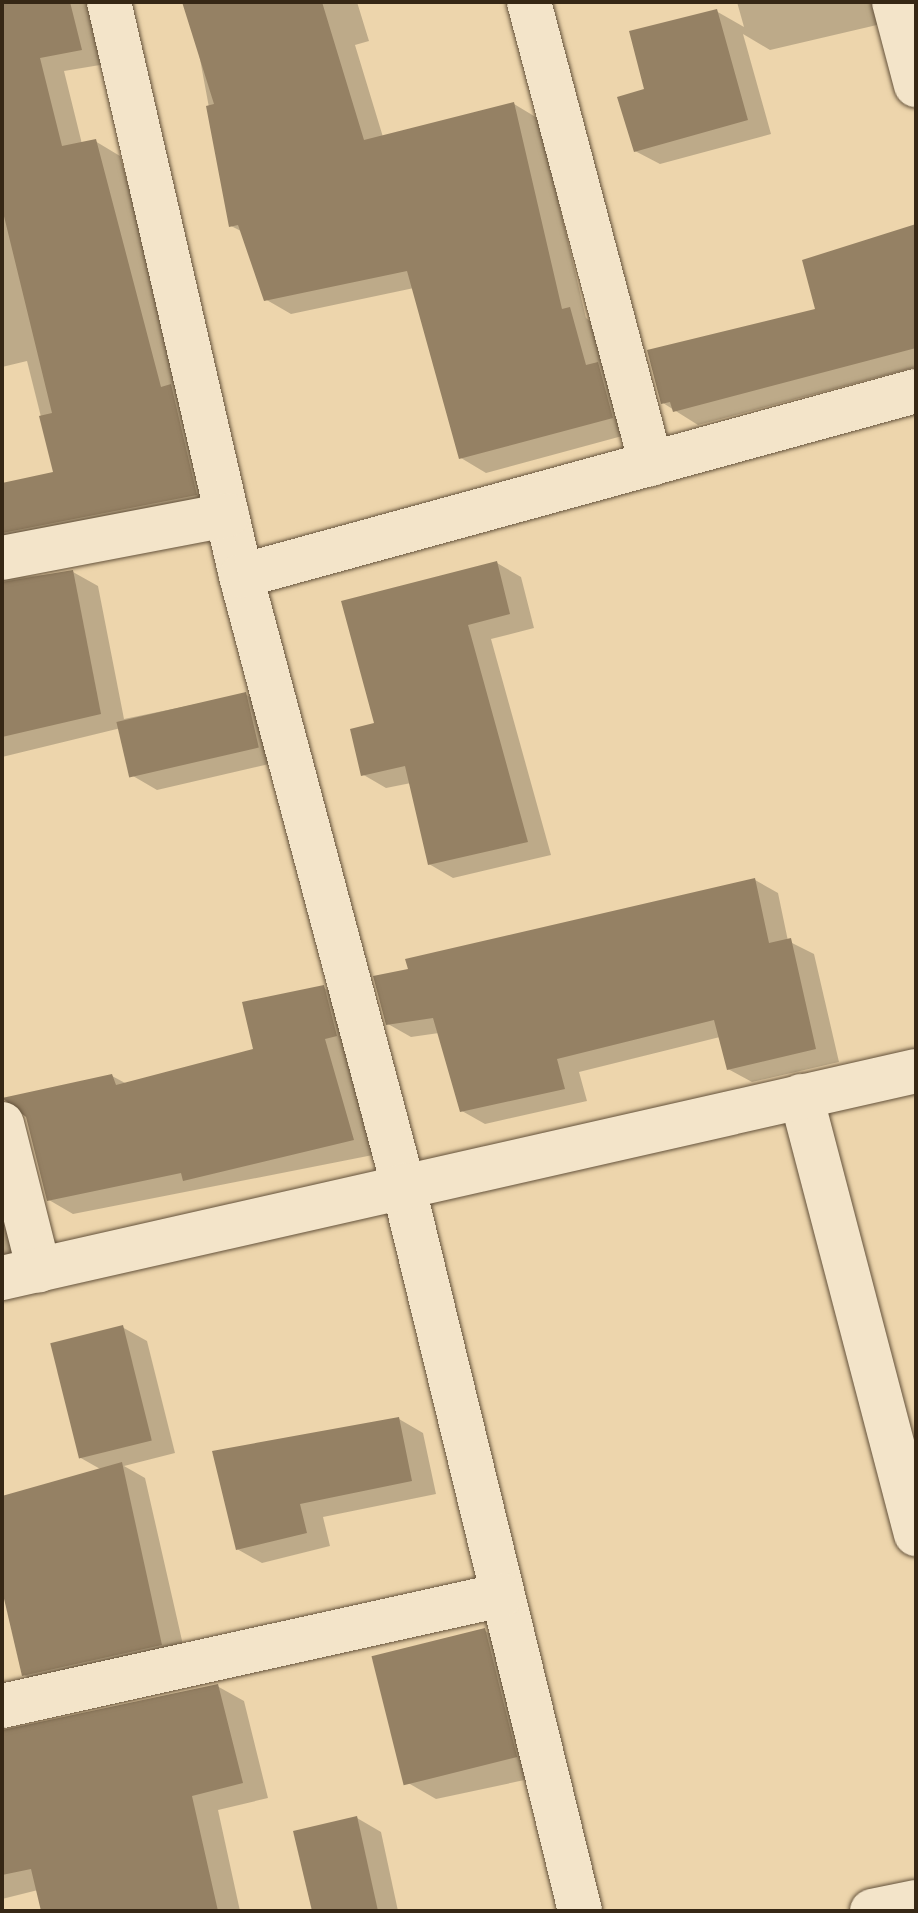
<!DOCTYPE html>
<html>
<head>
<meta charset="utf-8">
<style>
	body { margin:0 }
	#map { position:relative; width:918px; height:1913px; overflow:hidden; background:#edd5ac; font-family:"IM FELL DW Pica",serif }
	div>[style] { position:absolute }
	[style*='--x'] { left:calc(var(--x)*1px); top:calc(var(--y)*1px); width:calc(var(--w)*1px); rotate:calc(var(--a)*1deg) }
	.shadow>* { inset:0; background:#0003 }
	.building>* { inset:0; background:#958164; transform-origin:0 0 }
	.roads { filter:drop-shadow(0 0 2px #64523b) drop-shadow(0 0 2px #64523b) }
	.street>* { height:44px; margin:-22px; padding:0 22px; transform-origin:22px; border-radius:22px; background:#f3e4c9 }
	span { translate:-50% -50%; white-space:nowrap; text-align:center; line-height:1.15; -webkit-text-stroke:8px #f3e4c9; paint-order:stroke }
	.frame { position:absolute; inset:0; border:4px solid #362715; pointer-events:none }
</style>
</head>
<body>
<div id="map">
	<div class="shadow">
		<i style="clip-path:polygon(2px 2px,93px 2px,106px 64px,64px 71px,82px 144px,95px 141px,120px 156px,221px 509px,2px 578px,2px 485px,55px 473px,27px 361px,2px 367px)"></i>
		<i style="clip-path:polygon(240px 2px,357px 2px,369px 41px,355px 45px,383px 137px,514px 104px,539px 119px,586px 318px,595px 324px,637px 432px,486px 473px,461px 458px,414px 288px,291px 314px,265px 299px,243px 232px,231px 226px,197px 43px)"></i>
		<i style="clip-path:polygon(737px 2px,899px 2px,894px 21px,770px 50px,743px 34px,771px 134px,660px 164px,635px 151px,647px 91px,716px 11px,744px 27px)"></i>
		<i style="clip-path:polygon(916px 227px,916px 367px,698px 425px,663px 403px,817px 311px)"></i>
		<i style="clip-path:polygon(497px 563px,521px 577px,534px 628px,491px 639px,551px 855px,453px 878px,429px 864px,411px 783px,386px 788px,362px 774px,376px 725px)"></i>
		<i style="clip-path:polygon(73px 572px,98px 586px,124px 719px,245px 694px,269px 708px,282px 761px,157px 790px,133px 776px,121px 728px,2px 757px,2px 579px)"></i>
		<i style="clip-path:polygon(755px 880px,778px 893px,788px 941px,814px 954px,839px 1062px,752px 1082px,728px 1069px,720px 1037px,579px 1072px,587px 1101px,485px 1124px,462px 1111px,439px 1033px,411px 1037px,388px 1024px,411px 970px)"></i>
		<i style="clip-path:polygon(324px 988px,348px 1002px,378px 1154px,73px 1214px,49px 1200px,112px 1076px,127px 1084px,256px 1050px)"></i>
		<i style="clip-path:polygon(2px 1149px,29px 1254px,2px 1260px)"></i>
		<i style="clip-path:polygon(122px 1327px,147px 1341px,175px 1453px,124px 1466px,145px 1478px,186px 1658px,48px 1689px,24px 1675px,2px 1581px,2px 1498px,102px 1470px,79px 1457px)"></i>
		<i style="clip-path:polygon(399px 1419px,423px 1433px,436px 1494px,323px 1517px,330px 1546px,262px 1563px,237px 1549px)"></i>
		<i style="clip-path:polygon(485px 1631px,518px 1649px,548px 1775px,436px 1799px,403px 1780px)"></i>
		<i style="clip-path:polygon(217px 1686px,244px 1701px,268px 1798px,218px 1810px,240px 1911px,43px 1911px,38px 1890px,2px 1899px,2px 1731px)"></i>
		<i style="clip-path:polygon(357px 1818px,381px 1832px,398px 1911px,314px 1911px)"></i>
	</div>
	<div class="building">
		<i style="clip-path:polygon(2px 2px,70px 2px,82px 50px,40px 58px,62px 146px,96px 139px,161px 387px,171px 384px,197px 495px,2px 533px,2px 483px,53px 472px,39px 416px,52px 413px,2px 208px)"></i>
		<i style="clip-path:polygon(182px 2px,322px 2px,364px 140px,514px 102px,562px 309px,570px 307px,586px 365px,598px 362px,613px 418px,459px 459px,407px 271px,264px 301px,238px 225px,229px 227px,206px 106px,214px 104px)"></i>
		<i style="clip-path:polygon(717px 9px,748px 120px,634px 152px,617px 97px,644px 89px,629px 31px)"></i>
		<i style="clip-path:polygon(916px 224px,916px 348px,673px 412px,670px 402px,661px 404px,647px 350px,815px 309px,802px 260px)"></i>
		<i style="clip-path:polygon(497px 561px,510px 614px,468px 625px,528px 842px,428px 865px,405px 766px,361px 776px,350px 729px,374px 723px,341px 601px)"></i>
		<i style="clip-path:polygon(73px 570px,101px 714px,2px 737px,2px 582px)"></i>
		<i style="left:246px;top:692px;width:57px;height:133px;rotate:77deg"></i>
		<i style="clip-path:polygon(755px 878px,769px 943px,791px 938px,816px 1049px,727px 1070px,714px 1020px,557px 1059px,565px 1089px,460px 1112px,433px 1018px,386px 1025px,373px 976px,408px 969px,405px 959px)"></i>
		<i style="clip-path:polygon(324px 985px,337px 1036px,325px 1039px,354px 1140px,183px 1181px,181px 1173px,47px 1201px,26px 1117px,2px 1098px,112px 1074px,116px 1085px,253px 1049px,242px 1002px)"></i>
		<i style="left:123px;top:1325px;width:119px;height:75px;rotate:76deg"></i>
		<i style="clip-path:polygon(399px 1417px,412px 1481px,300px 1504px,307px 1533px,236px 1550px,212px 1451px)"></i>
		<i style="clip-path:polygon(122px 1462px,162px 1645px,22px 1676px,2px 1590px,2px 1496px)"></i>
		<i style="left:485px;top:1628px;width:133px;height:117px;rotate:76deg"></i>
		<i style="clip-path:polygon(218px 1684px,243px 1783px,192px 1796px,218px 1911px,41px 1911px,31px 1869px,2px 1875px,2px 1730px)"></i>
		<i style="clip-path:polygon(357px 1816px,378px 1911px,312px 1911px,293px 1831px)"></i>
	</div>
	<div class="roads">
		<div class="street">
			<i style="--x:109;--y:2;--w:589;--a:77.05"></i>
			<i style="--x:241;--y:576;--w:630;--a:75.1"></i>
			<i style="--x:403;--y:1185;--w:747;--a:76.3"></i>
			<i style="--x:529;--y:2;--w:478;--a:75.2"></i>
			<i style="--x:894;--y:2;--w:86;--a:75.2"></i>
			<i style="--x:2;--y:558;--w:229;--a:-10.8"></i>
			<i style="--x:241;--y:576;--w:700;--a:-15.33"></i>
			<i style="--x:801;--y:1096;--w:453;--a:75.3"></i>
			<i style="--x:2;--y:1124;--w:151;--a:75.8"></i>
			<i style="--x:2;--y:1278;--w:937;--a:-12.76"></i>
			<i style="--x:2;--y:1706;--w:512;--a:-12.52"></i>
			<i style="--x:872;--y:1911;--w:45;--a:-11.6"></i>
		</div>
	</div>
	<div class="frame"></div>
</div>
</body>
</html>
